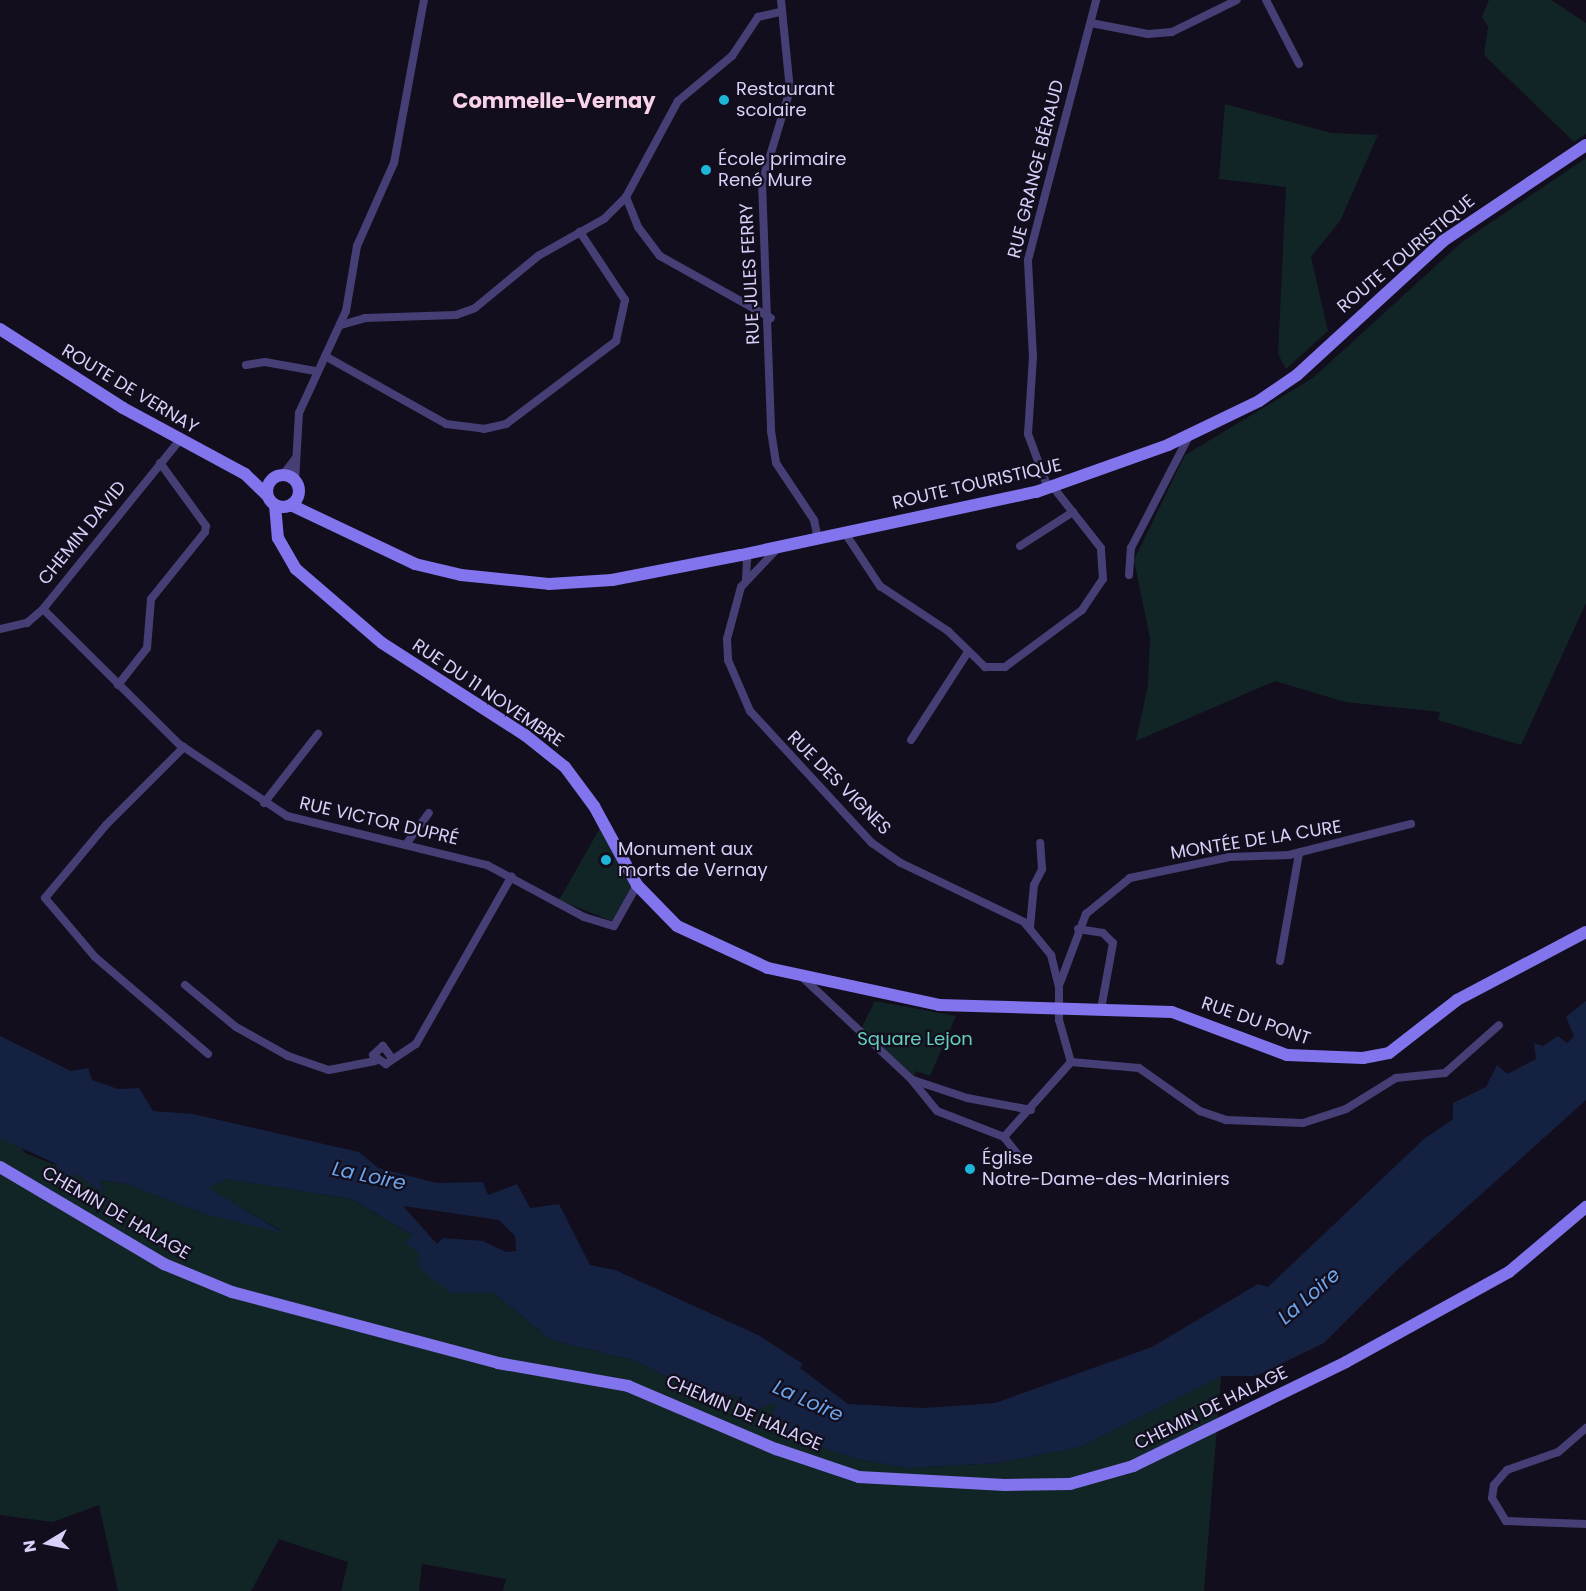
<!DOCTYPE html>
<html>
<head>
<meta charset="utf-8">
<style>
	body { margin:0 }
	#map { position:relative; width:1586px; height:1591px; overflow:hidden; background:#120e1d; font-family:Poppins,sans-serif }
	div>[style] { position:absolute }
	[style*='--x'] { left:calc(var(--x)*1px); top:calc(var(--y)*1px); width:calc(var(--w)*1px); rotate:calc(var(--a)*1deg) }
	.green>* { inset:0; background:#122526 }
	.water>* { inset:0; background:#152140 }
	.street>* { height:8px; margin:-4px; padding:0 4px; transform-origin:4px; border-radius:4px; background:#463f76 }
	.secondary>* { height:12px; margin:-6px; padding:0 6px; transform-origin:6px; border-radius:6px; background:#8274ec }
	.secondary>.ring { margin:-6px; padding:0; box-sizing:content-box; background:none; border:12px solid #8274ec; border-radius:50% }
	.dots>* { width:16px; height:16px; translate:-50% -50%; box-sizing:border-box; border:3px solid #120e1d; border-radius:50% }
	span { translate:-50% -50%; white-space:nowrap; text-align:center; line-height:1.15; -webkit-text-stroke:4.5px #120e1d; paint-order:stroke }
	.poi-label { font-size:18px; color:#d9d0f9 }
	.left { translate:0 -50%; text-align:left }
	.street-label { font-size:18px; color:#d9d0f9 }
	.park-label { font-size:18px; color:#67cebe }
	.water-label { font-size:20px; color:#6ca5eb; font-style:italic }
	.quarter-label { font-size:21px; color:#f9d2e7; font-weight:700 }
	.north { position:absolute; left:18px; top:1513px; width:60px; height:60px; -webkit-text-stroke:4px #120e1d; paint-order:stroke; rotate:260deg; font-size:16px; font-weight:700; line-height:24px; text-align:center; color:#d9d0f9 }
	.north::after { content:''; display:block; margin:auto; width:21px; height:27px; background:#d9d0f9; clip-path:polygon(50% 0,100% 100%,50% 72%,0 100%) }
</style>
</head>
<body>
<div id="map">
	<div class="green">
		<i style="clip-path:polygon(1489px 0,1551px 0,1586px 23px,1586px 134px,1574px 142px,1484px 55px,1488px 27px,1482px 17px)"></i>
		<i style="clip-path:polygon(1225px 104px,1331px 133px,1378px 135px,1340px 221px,1311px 257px,1328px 331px,1286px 369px,1278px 354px,1286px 187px,1219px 179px)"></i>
		<i style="clip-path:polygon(1586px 158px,1586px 603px,1521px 745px,1438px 720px,1440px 712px,1345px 702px,1275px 681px,1136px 741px,1148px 685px,1150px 638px,1134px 560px,1185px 455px,1313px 378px,1462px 242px)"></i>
		<i style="clip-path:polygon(600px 828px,631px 887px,612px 921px,559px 900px)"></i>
		<i style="clip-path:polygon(875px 1001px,956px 1016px,930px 1076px,916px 1071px,914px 1076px,861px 1029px)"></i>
		<i style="clip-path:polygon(0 1138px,18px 1142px,25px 1153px,77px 1174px,103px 1192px,101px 1180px,127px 1184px,204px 1214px,282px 1231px,207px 1188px,227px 1179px,351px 1199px,414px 1236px,419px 1253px,451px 1293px,494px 1293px,551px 1340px,633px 1360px,712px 1398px,738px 1395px,741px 1407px,778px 1402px,787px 1436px,857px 1459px,908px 1468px,997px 1463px,1080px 1447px,1221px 1376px,1204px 1591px,503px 1591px,506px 1579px,422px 1564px,419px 1591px,341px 1591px,348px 1562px,279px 1539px,251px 1591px,118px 1591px,99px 1505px,53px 1522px,0 1515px)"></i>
	</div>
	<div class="water">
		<i style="clip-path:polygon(evenodd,1586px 1001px,1586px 1100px,1399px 1268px,1324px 1343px,1256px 1376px,1221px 1376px,1080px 1447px,997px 1463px,908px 1468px,857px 1459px,787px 1436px,784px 1421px,771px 1419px,777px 1402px,751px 1411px,741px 1407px,742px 1397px,725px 1395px,712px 1398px,710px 1406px,703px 1404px,700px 1392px,633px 1360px,551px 1340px,494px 1293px,451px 1293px,419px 1268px,419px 1253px,406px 1243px,413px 1235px,351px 1199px,227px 1179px,208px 1188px,284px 1233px,204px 1214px,127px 1184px,101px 1180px,103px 1193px,77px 1174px,64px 1179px,56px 1164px,0 1138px,0 1036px,71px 1071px,88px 1068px,92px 1080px,118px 1089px,139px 1088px,153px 1111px,193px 1114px,359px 1152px,378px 1168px,437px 1183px,483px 1182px,488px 1195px,517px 1184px,530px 1208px,559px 1204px,590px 1265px,615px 1270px,758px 1335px,803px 1364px,800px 1368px,848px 1404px,923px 1408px,995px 1403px,1152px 1347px,1258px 1284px,1268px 1287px,1424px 1139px,1453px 1119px,1453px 1103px,1486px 1087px,1497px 1065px,1507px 1074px,1536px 1059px,1534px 1043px,1543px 1046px,1558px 1036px,1567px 1043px,1574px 1036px,1566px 1017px,1586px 1001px,403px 1206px,499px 1220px,515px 1236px,516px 1251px,506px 1252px,483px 1241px,443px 1238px,437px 1244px,403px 1206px)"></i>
	</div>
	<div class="street">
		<i style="--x:781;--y:0;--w:90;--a:84.3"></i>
		<i style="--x:790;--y:90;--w:96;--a:106.9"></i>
		<i style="--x:762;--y:182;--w:249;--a:87.9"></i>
		<i style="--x:771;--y:431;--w:32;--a:81"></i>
		<i style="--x:776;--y:463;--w:69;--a:56.3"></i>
		<i style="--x:814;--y:520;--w:19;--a:78"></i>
		<i style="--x:1266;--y:0;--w:72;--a:62.7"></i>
		<i style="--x:1091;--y:23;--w:58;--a:10.9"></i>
		<i style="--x:1148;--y:34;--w:24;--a:-5"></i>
		<i style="--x:1172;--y:32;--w:72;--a:-26.2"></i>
		<i style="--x:626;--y:197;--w:32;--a:68"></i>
		<i style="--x:638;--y:227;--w:36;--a:53"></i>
		<i style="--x:660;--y:256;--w:127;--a:29.2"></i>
		<i style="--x:341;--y:325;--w:25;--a:-16"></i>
		<i style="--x:365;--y:318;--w:91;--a:-1.9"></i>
		<i style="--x:456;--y:315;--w:20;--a:-20"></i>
		<i style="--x:475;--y:308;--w:82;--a:-39.5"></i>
		<i style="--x:538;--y:256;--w:76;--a:-29.3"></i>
		<i style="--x:604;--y:219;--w:31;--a:-45"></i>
		<i style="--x:626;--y:197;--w:109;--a:-61.6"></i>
		<i style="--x:678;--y:101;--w:70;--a:-39.8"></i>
		<i style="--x:732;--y:56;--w:47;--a:-56.3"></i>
		<i style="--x:758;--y:17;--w:23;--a:-13"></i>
		<i style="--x:325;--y:356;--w:139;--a:29.3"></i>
		<i style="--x:446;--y:424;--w:38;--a:7"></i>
		<i style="--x:484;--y:429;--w:23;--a:-13"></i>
		<i style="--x:506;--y:424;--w:138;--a:-37"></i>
		<i style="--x:616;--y:341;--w:42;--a:-77.6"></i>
		<i style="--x:625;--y:300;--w:82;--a:-123.5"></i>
		<i style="--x:246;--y:365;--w:19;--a:-9"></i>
		<i style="--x:265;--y:362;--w:51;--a:10.2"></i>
		<i style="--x:283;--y:475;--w:20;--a:-53"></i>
		<i style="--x:295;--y:482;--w:69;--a:-86.7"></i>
		<i style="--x:299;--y:413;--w:112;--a:-65.3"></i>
		<i style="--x:346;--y:311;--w:66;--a:-80.4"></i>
		<i style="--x:357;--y:246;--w:91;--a:-66"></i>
		<i style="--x:394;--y:163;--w:166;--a:-79.6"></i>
		<i style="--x:1048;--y:488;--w:58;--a:-110.3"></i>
		<i style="--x:1028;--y:434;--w:77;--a:-86.3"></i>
		<i style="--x:1033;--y:357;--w:97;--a:-93"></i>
		<i style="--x:1028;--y:260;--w:269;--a:-75.3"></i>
		<i style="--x:845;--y:533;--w:64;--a:56.6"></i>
		<i style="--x:880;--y:586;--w:82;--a:33.5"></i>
		<i style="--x:948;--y:631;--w:52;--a:44.2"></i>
		<i style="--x:985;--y:667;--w:20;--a:0"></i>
		<i style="--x:1005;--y:667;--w:96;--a:-36.5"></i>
		<i style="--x:1082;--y:610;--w:37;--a:-56"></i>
		<i style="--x:1103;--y:579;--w:31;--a:-94"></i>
		<i style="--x:1101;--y:548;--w:78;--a:-128.2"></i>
		<i style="--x:1020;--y:546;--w:63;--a:-32.7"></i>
		<i style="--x:777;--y:549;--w:52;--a:133.5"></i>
		<i style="--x:741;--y:587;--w:54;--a:105.1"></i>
		<i style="--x:727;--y:639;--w:21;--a:87"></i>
		<i style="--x:728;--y:660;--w:56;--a:66.7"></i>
		<i style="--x:750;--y:711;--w:180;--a:47.3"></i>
		<i style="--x:872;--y:843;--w:35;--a:35"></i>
		<i style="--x:901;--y:863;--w:136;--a:25.6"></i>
		<i style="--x:1024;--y:922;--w:43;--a:50.7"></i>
		<i style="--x:1051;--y:955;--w:32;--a:76"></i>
		<i style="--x:1059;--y:986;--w:34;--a:90"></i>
		<i style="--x:1059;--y:1020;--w:44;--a:74.1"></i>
		<i style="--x:1071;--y:1062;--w:101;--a:131.8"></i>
		<i style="--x:741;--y:555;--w:8;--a:40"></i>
		<i style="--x:747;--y:560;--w:19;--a:93"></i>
		<i style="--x:1129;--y:575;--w:27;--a:-86"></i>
		<i style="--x:1131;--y:548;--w:126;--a:-62.6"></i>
		<i style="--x:43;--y:609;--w:192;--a:44.8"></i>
		<i style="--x:179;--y:744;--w:130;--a:33.7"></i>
		<i style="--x:287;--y:816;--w:206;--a:13.8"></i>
		<i style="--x:487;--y:865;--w:110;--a:28.2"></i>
		<i style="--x:584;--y:917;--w:31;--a:17"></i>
		<i style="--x:614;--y:926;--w:47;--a:-60.7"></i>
		<i style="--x:0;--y:629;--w:28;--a:-13"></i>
		<i style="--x:27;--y:623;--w:21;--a:-41"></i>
		<i style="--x:43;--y:609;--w:218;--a:-51"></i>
		<i style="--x:118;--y:685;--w:47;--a:-51.9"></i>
		<i style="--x:147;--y:648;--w:49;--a:-85.3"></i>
		<i style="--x:151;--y:599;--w:86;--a:-51.1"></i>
		<i style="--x:205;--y:532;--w:6;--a:-81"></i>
		<i style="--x:206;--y:526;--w:78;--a:-126.1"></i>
		<i style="--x:911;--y:740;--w:105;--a:-57.1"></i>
		<i style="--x:184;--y:747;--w:110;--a:135"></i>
		<i style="--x:106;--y:825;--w:95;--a:129.9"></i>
		<i style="--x:45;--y:898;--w:77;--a:49.7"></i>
		<i style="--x:95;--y:957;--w:149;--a:40.6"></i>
		<i style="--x:264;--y:803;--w:88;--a:-52"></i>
		<i style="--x:407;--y:843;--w:37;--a:-54"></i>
		<i style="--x:1030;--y:927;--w:42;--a:-84.6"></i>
		<i style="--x:1034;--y:885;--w:18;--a:-63"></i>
		<i style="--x:1042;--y:869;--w:26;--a:-94"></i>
		<i style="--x:1078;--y:929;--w:25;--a:9"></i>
		<i style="--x:1103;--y:933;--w:14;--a:45"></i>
		<i style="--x:1113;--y:943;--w:67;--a:100.3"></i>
		<i style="--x:1280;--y:961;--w:110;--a:-80"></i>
		<i style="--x:801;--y:976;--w:151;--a:43.1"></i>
		<i style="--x:911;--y:1079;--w:41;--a:50.9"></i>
		<i style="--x:937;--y:1111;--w:72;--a:21.2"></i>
		<i style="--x:1004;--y:1137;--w:28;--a:52"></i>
		<i style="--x:1060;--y:983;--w:74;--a:-69.4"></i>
		<i style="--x:1086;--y:914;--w:57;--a:-39.3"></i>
		<i style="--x:1130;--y:878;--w:102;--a:-11.9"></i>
		<i style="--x:1230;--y:857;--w:59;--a:-1.9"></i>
		<i style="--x:1289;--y:855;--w:126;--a:-14.3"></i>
		<i style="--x:185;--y:985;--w:66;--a:39.5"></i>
		<i style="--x:236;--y:1027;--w:60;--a:29.1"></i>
		<i style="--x:288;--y:1056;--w:43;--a:18.9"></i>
		<i style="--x:329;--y:1070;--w:47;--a:-11.1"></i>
		<i style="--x:391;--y:1057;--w:14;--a:-126"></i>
		<i style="--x:383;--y:1046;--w:13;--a:138"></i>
		<i style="--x:373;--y:1055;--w:16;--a:35"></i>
		<i style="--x:386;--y:1064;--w:36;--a:-34"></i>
		<i style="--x:416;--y:1044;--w:193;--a:-60.3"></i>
		<i style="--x:1071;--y:1062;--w:68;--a:5"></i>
		<i style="--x:1139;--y:1068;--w:75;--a:35.2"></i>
		<i style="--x:1200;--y:1111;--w:28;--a:19"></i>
		<i style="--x:1226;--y:1120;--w:77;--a:2.2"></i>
		<i style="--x:1303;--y:1123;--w:45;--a:-18"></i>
		<i style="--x:1346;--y:1109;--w:59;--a:-31.8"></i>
		<i style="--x:1396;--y:1078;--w:49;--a:-5.8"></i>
		<i style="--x:1445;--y:1073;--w:72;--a:-41.6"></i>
		<i style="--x:913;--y:1080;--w:57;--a:18.4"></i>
		<i style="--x:967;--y:1098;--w:65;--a:10.6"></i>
		<i style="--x:1586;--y:1428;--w:37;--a:139"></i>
		<i style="--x:1558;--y:1452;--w:54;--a:160.6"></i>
		<i style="--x:1507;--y:1470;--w:20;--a:131"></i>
		<i style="--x:1494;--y:1485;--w:13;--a:99"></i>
		<i style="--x:1492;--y:1498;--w:27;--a:59"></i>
		<i style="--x:1506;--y:1521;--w:80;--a:2.1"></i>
	</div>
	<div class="secondary">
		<i style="--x:0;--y:329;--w:146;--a:32.7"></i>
		<i style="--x:123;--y:408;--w:139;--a:28.4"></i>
		<i style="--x:245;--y:474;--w:30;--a:44"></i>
		<i class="ring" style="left:267px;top:475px;width:20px;height:20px"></i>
		<i style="--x:275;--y:505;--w:33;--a:85"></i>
		<i style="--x:278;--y:538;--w:36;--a:60"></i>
		<i style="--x:296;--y:569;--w:113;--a:40.7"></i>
		<i style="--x:382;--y:643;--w:170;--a:32.8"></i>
		<i style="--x:525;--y:735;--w:51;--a:38.7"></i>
		<i style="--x:565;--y:767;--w:49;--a:53.4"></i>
		<i style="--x:594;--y:806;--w:90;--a:61.4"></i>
		<i style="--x:637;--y:885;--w:57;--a:45.7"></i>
		<i style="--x:677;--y:926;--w:100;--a:24.8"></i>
		<i style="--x:768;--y:968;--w:175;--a:12.2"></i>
		<i style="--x:939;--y:1005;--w:233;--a:1.7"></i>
		<i style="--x:1172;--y:1012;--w:123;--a:20.5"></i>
		<i style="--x:1287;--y:1055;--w:76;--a:2.3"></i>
		<i style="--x:1363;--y:1058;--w:26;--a:-11"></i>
		<i style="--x:1389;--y:1053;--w:86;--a:-37.9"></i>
		<i style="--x:1457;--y:1000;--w:146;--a:-27.8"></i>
		<i style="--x:291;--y:505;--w:137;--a:25.4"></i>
		<i style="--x:415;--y:564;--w:47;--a:13.4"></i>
		<i style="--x:461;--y:575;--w:88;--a:5.8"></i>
		<i style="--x:549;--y:584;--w:63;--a:-3.6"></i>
		<i style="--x:612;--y:580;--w:131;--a:-11"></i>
		<i style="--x:741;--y:555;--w:302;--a:-12.1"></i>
		<i style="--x:1036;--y:492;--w:140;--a:-19.6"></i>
		<i style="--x:1168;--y:445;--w:101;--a:-25.8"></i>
		<i style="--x:1259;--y:401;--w:46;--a:-34.4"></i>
		<i style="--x:1297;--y:375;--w:198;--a:-42.5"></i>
		<i style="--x:1443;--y:241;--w:172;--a:-33.9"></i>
		<i style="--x:0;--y:1167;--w:191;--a:30.6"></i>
		<i style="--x:164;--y:1264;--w:74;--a:22.4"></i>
		<i style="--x:232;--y:1292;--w:275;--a:14.9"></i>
		<i style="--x:498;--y:1363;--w:132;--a:10"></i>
		<i style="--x:628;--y:1386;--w:161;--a:23.1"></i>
		<i style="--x:776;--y:1449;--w:88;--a:18.6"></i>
		<i style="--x:859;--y:1477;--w:146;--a:3.1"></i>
		<i style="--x:1005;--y:1485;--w:65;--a:-0.9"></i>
		<i style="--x:1070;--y:1484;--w:66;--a:-15.9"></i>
		<i style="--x:1133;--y:1466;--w:237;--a:-26"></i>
		<i style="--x:1346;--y:1362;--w:186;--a:-28.9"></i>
		<i style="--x:1509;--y:1272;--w:101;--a:-40.2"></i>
	</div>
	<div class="dots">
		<i style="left:724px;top:100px;background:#1db5d8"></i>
		<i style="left:706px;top:170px;background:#1db5d8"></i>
		<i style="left:606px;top:860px;background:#1db5d8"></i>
		<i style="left:970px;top:1169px;background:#1db5d8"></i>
	</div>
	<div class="poi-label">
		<span class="left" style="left:736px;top:100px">Restaurant<br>scolaire</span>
		<span class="left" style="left:718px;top:170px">École primaire<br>René Mure</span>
		<span class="left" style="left:618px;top:860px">Monument aux<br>morts de Vernay</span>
		<span class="left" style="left:982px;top:1169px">Église<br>Notre-Dame-des-Mariniers</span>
	</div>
	<div class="street-label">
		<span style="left:1036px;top:169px;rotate:-76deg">RUE GRANGE BÉRAUD</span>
		<span style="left:1406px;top:254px;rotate:-40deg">ROUTE TOURISTIQUE</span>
		<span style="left:750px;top:274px;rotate:-93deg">RUE JULES FERRY</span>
		<span style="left:130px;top:389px;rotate:31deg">ROUTE DE VERNAY</span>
		<span style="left:977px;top:484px;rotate:-13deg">ROUTE TOURISTIQUE</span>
		<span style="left:82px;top:533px;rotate:-51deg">CHEMIN DAVID</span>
		<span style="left:488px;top:693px;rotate:34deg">RUE DU 11 NOVEMBRE</span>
		<span style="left:839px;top:783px;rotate:45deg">RUE DES VIGNES</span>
		<span style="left:379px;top:821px;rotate:13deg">RUE VICTOR DUPRÉ</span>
		<span style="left:1256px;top:840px;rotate:-9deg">MONTÉE DE LA CURE</span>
		<span style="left:1256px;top:1021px;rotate:19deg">RUE DU PONT</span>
		<span style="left:116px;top:1213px;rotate:30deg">CHEMIN DE HALAGE</span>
		<span style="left:1211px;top:1408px;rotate:-26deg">CHEMIN DE HALAGE</span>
		<span style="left:744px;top:1413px;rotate:23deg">CHEMIN DE HALAGE</span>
	</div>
	<div class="park-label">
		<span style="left:915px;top:1039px">Square Lejon</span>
	</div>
	<div class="water-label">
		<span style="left:369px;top:1176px;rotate:12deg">La Loire</span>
		<span style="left:1309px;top:1296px;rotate:-41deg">La Loire</span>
		<span style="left:808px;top:1401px;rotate:24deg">La Loire</span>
	</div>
	<div class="quarter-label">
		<span style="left:554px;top:101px">Commelle-Vernay</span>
	</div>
	<div class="north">N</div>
</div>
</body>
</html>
